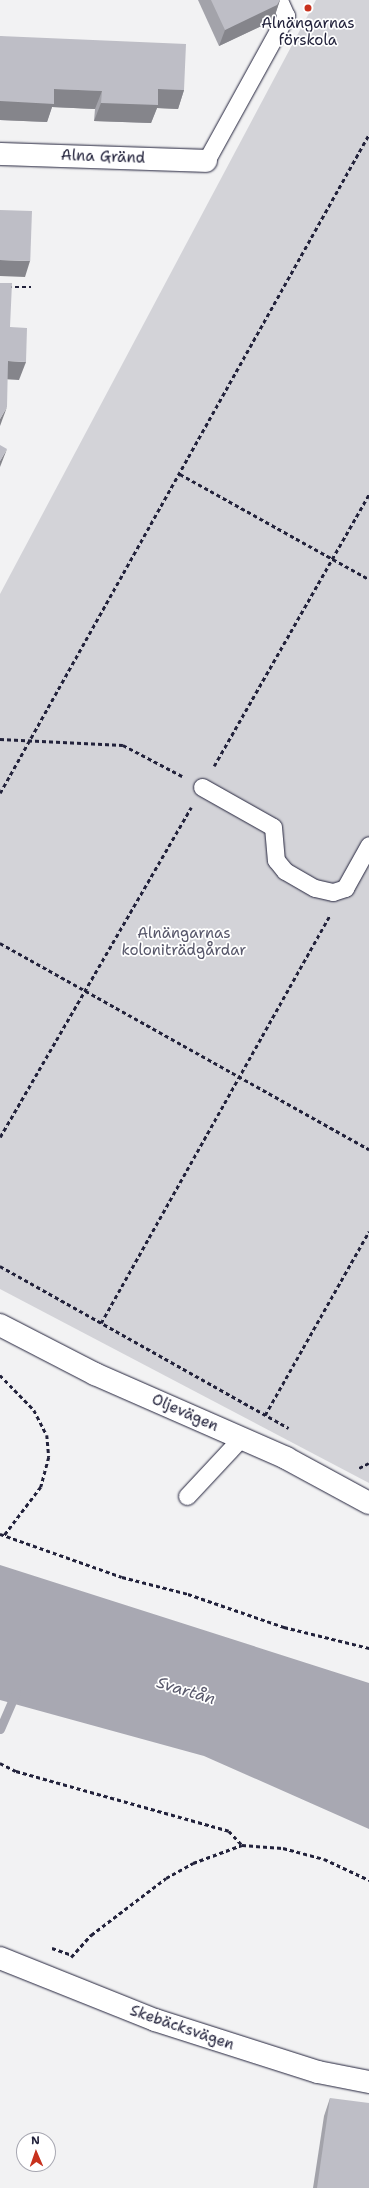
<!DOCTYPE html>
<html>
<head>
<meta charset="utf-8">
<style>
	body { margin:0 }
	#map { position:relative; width:369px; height:2188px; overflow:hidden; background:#f2f2f3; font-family:"Shantell Sans",sans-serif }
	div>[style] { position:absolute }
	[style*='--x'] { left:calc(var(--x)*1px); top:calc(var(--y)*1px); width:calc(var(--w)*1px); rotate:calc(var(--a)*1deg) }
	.green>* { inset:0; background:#d3d3d8 }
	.water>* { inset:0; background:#a8a8b2 }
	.stream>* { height:9px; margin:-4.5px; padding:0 4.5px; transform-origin:4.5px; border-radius:4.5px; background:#a8a8b2 }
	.path>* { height:2.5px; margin-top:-1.25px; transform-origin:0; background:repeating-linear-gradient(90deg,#22223b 0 4px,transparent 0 7px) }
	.roads { filter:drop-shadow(0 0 1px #22223b) drop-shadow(0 0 1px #22223b) }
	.lane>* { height:17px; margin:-8.5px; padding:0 8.5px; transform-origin:8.5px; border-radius:8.5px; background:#fff }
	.street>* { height:22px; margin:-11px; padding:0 11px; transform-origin:11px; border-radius:11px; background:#fff }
	.wall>* { inset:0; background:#a3a3aa }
	.shaded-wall>* { inset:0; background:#85858b }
	.building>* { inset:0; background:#bebec6; transform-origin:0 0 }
	.dots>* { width:11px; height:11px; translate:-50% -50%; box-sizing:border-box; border:2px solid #fff; border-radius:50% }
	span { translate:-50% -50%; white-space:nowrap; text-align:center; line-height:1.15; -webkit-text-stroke:3.5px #fff; paint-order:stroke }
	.poi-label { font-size:15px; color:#22223b }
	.street-label { font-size:15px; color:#22223b }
	.park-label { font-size:15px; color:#57576a }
	.water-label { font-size:16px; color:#58586b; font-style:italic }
	.north { position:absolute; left:16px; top:2132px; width:40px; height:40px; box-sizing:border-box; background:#fff; border:1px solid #a7a7b1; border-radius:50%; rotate:358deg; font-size:11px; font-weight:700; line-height:16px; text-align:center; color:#22223b }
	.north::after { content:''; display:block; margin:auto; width:14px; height:18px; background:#c8321e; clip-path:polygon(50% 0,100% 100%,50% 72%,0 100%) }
</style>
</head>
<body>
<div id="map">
	<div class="green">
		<i style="clip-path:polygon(316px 0,369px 0,369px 1483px,0 1289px,0 594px)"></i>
	</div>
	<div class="water">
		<i style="clip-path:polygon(0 1565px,369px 1683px,369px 1829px,204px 1756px,0 1700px)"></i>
	</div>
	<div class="stream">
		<i style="--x:0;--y:1729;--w:40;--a:-66.6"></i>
	</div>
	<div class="path">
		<i style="--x:8;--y:287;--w:23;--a:0"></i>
		<i style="--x:180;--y:474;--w:216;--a:29.1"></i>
		<i style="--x:0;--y:739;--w:123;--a:2.8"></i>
		<i style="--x:123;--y:745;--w:67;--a:27.7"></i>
		<i style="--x:214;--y:766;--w:313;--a:-60.3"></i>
		<i style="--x:0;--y:793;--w:755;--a:-60.75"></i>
		<i style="--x:0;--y:943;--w:423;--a:29.2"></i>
		<i style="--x:0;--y:1137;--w:381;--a:-59.9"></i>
		<i style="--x:0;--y:1266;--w:331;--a:29.3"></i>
		<i style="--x:101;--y:1323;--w:467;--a:-60.7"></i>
		<i style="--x:0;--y:1375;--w:49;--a:45.8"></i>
		<i style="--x:34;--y:1410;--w:28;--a:63"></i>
		<i style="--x:47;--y:1435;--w:22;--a:85"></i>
		<i style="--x:49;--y:1457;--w:31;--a:105"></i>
		<i style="--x:41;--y:1487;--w:61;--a:127.1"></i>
		<i style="--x:265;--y:1415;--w:211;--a:-60.5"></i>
		<i style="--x:359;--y:1468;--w:11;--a:-27"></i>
		<i style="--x:0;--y:1534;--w:129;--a:19.4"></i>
		<i style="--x:122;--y:1577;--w:68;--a:14.4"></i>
		<i style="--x:188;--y:1594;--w:102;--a:19"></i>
		<i style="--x:284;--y:1627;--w:88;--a:13.9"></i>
		<i style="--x:0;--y:1763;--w:18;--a:27"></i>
		<i style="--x:16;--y:1771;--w:221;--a:15.7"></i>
		<i style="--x:229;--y:1831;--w:19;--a:47"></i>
		<i style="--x:52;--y:1948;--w:21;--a:19"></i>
		<i style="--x:71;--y:1957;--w:30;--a:-48"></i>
		<i style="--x:91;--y:1935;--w:94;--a:-37.2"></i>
		<i style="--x:166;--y:1878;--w:31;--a:-29"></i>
		<i style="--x:193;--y:1863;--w:52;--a:-20.2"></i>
		<i style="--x:242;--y:1845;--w:41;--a:4.2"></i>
		<i style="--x:283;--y:1848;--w:42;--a:15"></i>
		<i style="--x:324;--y:1859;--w:50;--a:25"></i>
	</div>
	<div class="roads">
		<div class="lane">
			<i style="--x:206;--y:161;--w:166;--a:-61.1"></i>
			<i style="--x:286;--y:16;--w:17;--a:-114"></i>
			<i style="--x:202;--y:787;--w:81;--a:29.4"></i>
			<i style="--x:273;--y:827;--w:33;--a:85"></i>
			<i style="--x:276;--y:860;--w:14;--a:51"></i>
			<i style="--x:285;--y:871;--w:34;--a:30"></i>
			<i style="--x:315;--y:888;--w:18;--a:13"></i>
			<i style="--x:333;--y:892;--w:13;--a:-18"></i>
			<i style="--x:345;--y:888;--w:49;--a:-60.8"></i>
			<i style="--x:187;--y:1496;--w:79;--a:-47"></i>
		</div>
		<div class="street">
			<i style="--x:0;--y:154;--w:206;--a:1.9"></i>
			<i style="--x:0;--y:1325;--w:107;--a:27.3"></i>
			<i style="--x:95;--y:1374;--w:209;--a:23.7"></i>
			<i style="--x:286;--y:1458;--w:94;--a:28.5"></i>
			<i style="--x:0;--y:1958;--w:167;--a:21.8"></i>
			<i style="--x:155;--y:2020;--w:171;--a:17.7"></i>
			<i style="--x:318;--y:2072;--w:52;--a:11.1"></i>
		</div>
	</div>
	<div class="wall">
		<i style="clip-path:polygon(198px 0,280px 0,275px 15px,272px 21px,219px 46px)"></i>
		<i style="clip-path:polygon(0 36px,184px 90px,178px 109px,157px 108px,151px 123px,94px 121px,95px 109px,52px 107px,47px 122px,0 120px)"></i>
		<i style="clip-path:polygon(330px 2098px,369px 2188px,313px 2188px,324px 2116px)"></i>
	</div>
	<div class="shaded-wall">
		<i style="clip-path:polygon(280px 0,275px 15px,272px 21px,219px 46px,225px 30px)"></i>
		<i style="clip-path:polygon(54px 89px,102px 91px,95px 109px,52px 107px,47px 122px,0 120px,0 101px)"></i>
		<i style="clip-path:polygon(158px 89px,184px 90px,178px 109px,157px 108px,151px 123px,94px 121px,101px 103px)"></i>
		<i style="clip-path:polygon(0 260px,30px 261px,25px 277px,0 276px)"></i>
		<i style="clip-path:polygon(8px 361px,26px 362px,19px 380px,2px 379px)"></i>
		<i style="clip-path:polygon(7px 407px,0 426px,0 419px)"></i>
		<i style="clip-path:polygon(7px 449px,0 467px,0 461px)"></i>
	</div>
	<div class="building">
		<i style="clip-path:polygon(211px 0,280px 0,277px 5px,225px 30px)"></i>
		<i style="clip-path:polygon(0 36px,186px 44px,184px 90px,158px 89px,158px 105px,101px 103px,102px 91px,54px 89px,54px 104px,0 101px)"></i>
		<i style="left:0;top:210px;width:32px;height:50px;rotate:2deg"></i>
		<i style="clip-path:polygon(0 283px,12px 283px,10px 327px,27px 328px,26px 362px,8px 361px,7px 407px,0 419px)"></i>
		<i style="clip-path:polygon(0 445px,7px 449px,0 461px)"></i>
		<i style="clip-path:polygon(330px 2098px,369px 2103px,369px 2188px,317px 2188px)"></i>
	</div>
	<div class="dots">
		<i style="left:308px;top:8px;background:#c8321e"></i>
	</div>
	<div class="poi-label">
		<span style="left:308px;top:32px">Alnängarnas<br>förskola</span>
	</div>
	<div class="street-label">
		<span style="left:103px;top:157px;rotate:2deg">Alna Gränd</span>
		<span style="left:185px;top:1413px;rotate:24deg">Oljevägen</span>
		<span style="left:182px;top:2028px;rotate:19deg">Skebäcksvägen</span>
	</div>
	<div class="park-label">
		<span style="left:184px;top:942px">Alnängarnas<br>koloniträdgårdar</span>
	</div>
	<div class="water-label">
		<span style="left:186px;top:1691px;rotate:17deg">Svartån</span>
	</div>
	<div class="north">N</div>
</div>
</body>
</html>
